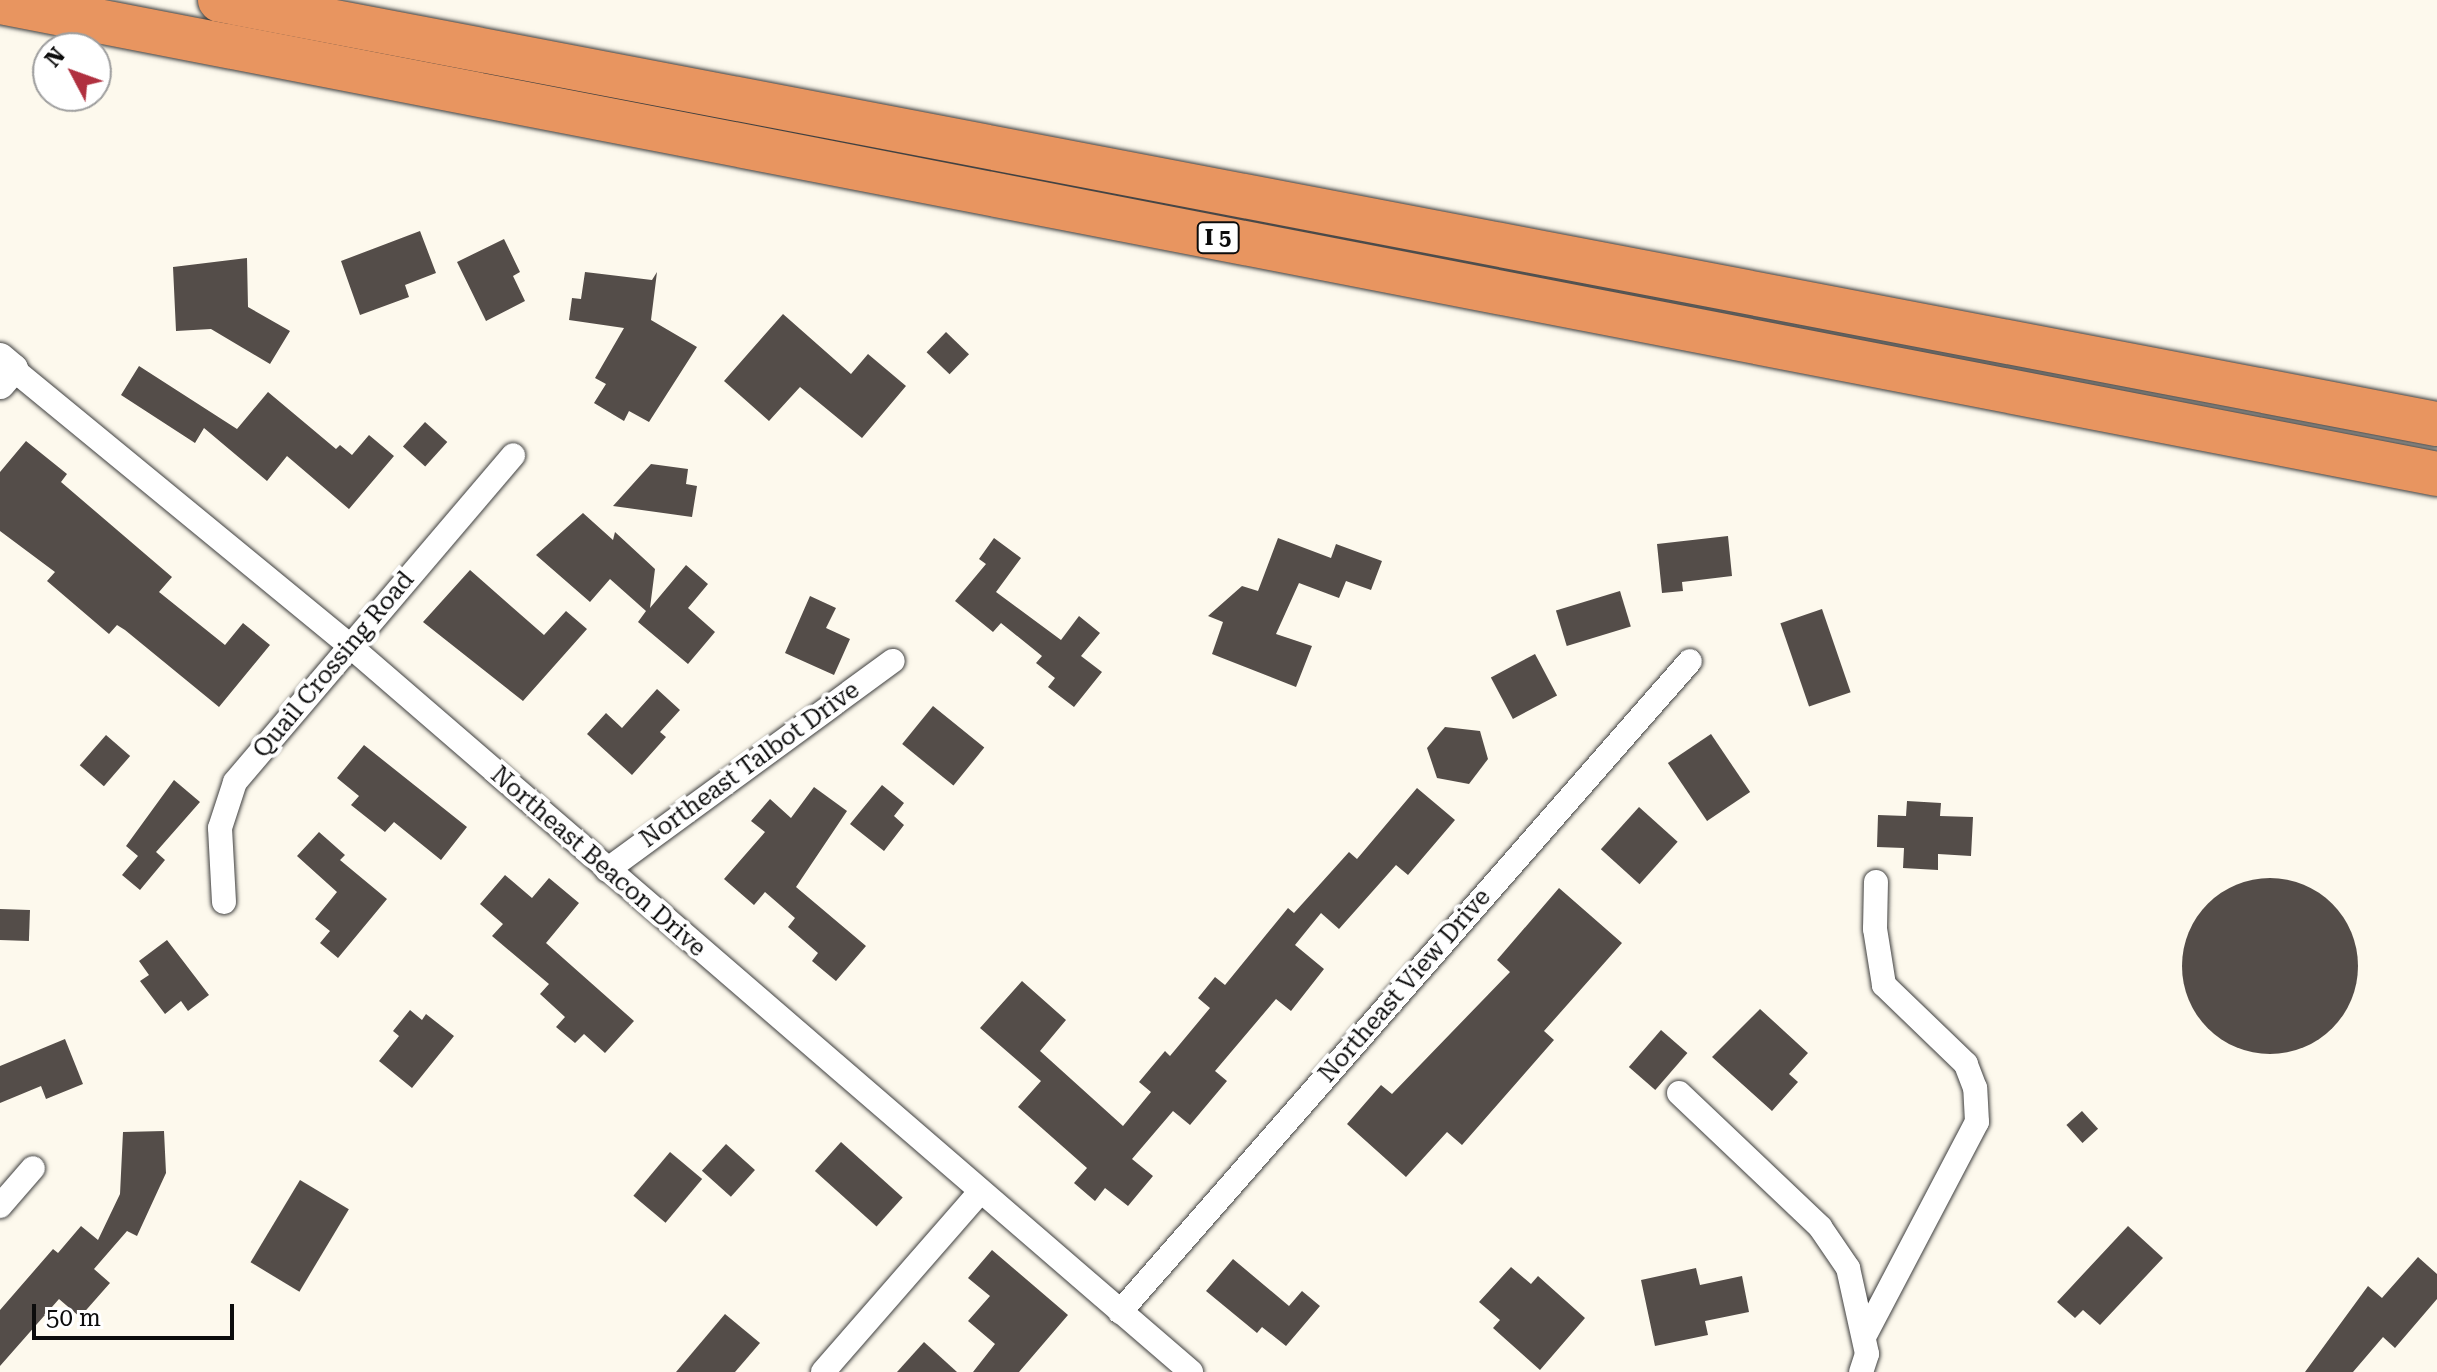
<!DOCTYPE html>
<html>
<head>
<meta charset="utf-8">
<style>
	body { margin:0 }
	#map { position:relative; width:2437px; height:1372px; overflow:hidden; background:#fdf9ed; font-family:"Roboto Serif",serif }
	div>[style] { position:absolute }
	[style*='--x'] { left:calc(var(--x)*1px); top:calc(var(--y)*1px); width:calc(var(--w)*1px); rotate:calc(var(--a)*1deg) }
	.building>* { inset:0; background:#544d49; transform-origin:0 0 }
	.round { border-radius:50% }
	.roads { filter:drop-shadow(0 0 2px #3f3f3f) drop-shadow(0 0 2px #3f3f3f) }
	.minor>* { height:24px; margin:-12px; padding:0 12px; transform-origin:12px; border-radius:12px; background:#fff }
	.tertiary>* { height:30px; margin:-15px; padding:0 15px; transform-origin:15px; border-radius:15px; background:#fff }
	.motorway>* { height:44px; margin:-22px; padding:0 22px; transform-origin:22px; border-radius:22px; background:#e89560 }
	span { translate:-50% -50%; white-space:nowrap; text-align:center; line-height:1.15; -webkit-text-stroke:8px #fff; paint-order:stroke }
	.shield-label span { padding:2px 6px; background:#fff; border:2px solid; border-radius:6px; -webkit-text-stroke-width:0 }
	.shield-label { font-size:22px; color:#0c0c0c; font-weight:700 }
	.street-label { font-size:24px; color:#0c0c0c }
	.north { position:absolute; left:32px; top:32px; width:80px; height:80px; box-sizing:border-box; background:#fff; border:2px solid #9e9e9e; border-radius:50%; rotate:311deg; font-size:22px; font-weight:700; line-height:32px; text-align:center; color:#0c0c0c }
	.north::after { content:''; display:block; margin:auto; width:28px; height:36px; background:#b0303f; clip-path:polygon(50% 0,100% 100%,50% 72%,0 100%) }
	.scale { position:absolute; left:32px; top:1304px; width:202px; height:36px; box-sizing:border-box; border:4px solid #0c0c0c; border-top:0; padding-left:10px; font-size:24px; line-height:28px; white-space:nowrap; color:#0c0c0c; -webkit-text-stroke:6px #fff; paint-order:stroke }
</style>
</head>
<body>
<div id="map">
	<div class="building">
		<i style="clip-path:polygon(420px 231px,436px 273px,405px 285px,409px 297px,360px 315px,341px 261px)"></i>
		<i style="clip-path:polygon(504px 239px,520px 272px,513px 276px,525px 301px,486px 321px,457px 262px)"></i>
		<i style="clip-path:polygon(247px 258px,248px 307px,290px 331px,270px 364px,211px 329px,176px 331px,173px 267px)"></i>
		<i style="clip-path:polygon(585px 272px,652px 280px,657px 272px,651px 320px,697px 347px,649px 422px,629px 411px,624px 421px,594px 403px,606px 384px,595px 378px,624px 328px,569px 320px,572px 298px,581px 299px)"></i>
		<i style="clip-path:polygon(783px 314px,851px 374px,868px 354px,906px 386px,862px 438px,800px 387px,769px 421px,724px 381px)"></i>
		<i style="left:946px;top:332px;width:32px;height:28px;rotate:44deg"></i>
		<i style="clip-path:polygon(139px 366px,237px 429px,268px 392px,336px 449px,340px 445px,352px 455px,369px 435px,394px 456px,349px 509px,287px 456px,267px 481px,204px 428px,195px 443px,121px 395px)"></i>
		<i style="left:425px;top:422px;width:30px;height:33px;rotate:42deg"></i>
		<i style="clip-path:polygon(26px 441px,67px 474px,61px 482px,172px 577px,159px 592px,225px 645px,243px 623px,270px 645px,219px 707px,125px 630px,117px 625px,109px 634px,47px 581px,55px 572px,0 531px,0 472px)"></i>
		<i style="clip-path:polygon(651px 464px,688px 469px,686px 484px,697px 486px,692px 517px,613px 506px)"></i>
		<i style="clip-path:polygon(583px 513px,613px 540px,615px 532px,655px 569px,650px 608px,686px 565px,708px 584px,688px 608px,715px 632px,688px 664px,638px 622px,646px 611px,610px 579px,590px 602px,536px 555px)"></i>
		<i style="clip-path:polygon(1728px 536px,1732px 576px,1682px 582px,1683px 591px,1662px 593px,1657px 544px)"></i>
		<i style="clip-path:polygon(994px 538px,1021px 558px,996px 592px,1061px 640px,1079px 616px,1100px 633px,1081px 656px,1102px 672px,1074px 707px,1048px 687px,1055px 678px,1036px 663px,1042px 656px,1001px 623px,993px 632px,955px 601px,986px 564px,979px 559px)"></i>
		<i style="clip-path:polygon(1278px 538px,1331px 558px,1336px 544px,1382px 561px,1371px 590px,1346px 581px,1339px 598px,1299px 583px,1276px 634px,1312px 646px,1296px 687px,1212px 654px,1223px 622px,1208px 616px,1242px 586px,1258px 591px)"></i>
		<i style="clip-path:polygon(470px 570px,544px 635px,566px 611px,587px 629px,523px 701px,423px 622px)"></i>
		<i style="left:1620px;top:591px;width:37px;height:67px;rotate:73deg"></i>
		<i style="clip-path:polygon(810px 596px,836px 608px,826px 628px,850px 639px,834px 675px,785px 653px)"></i>
		<i style="left:1822px;top:609px;width:88px;height:44px;rotate:71deg"></i>
		<i style="left:1535px;top:654px;width:47px;height:50px;rotate:62deg"></i>
		<i style="clip-path:polygon(657px 689px,680px 710px,660px 732px,666px 737px,632px 775px,587px 734px,606px 713px,622px 728px)"></i>
		<i style="left:933px;top:706px;width:66px;height:49px;rotate:39deg"></i>
		<i style="clip-path:polygon(1445px 727px,1480px 731px,1488px 759px,1469px 784px,1437px 778px,1427px 748px)"></i>
		<i style="left:1711px;top:734px;width:70px;height:52px;rotate:56deg"></i>
		<i style="left:106px;top:735px;width:32px;height:40px;rotate:41deg"></i>
		<i style="clip-path:polygon(364px 745px,467px 827px,441px 860px,394px 822px,385px 832px,351px 805px,359px 796px,337px 778px)"></i>
		<i style="clip-path:polygon(174px 780px,200px 802px,156px 852px,165px 860px,140px 890px,122px 875px,138px 856px,126px 846px)"></i>
		<i style="clip-path:polygon(882px 785px,904px 803px,894px 816px,904px 825px,884px 851px,850px 824px)"></i>
		<i style="clip-path:polygon(814px 787px,847px 811px,796px 887px,866px 946px,836px 981px,812px 961px,818px 953px,788px 927px,795px 918px,765px 892px,754px 905px,724px 879px,765px 832px,751px 821px,770px 799px,791px 818px)"></i>
		<i style="clip-path:polygon(1417px 788px,1455px 820px,1408px 875px,1396px 865px,1339px 929px,1321px 913px,1295px 945px,1324px 969px,1291px 1011px,1276px 999px,1215px 1071px,1227px 1081px,1190px 1125px,1173px 1111px,1132px 1159px,1153px 1176px,1128px 1206px,1105px 1188px,1095px 1201px,1074px 1183px,1087px 1168px,1018px 1107px,1041px 1081px,980px 1028px,1022px 981px,1066px 1020px,1040px 1051px,1123px 1126px,1151px 1092px,1139px 1082px,1165px 1051px,1170px 1056px,1210px 1008px,1198px 998px,1215px 977px,1225px 985px,1288px 908px,1294px 913px,1349px 852px,1357px 859px)"></i>
		<i style="clip-path:polygon(1907px 801px,1941px 803px,1940px 816px,1973px 817px,1971px 856px,1938px 854px,1938px 870px,1903px 868px,1904px 848px,1877px 847px,1878px 815px,1906px 816px)"></i>
		<i style="left:1639px;top:807px;width:52px;height:57px;rotate:42deg"></i>
		<i style="clip-path:polygon(319px 832px,345px 855px,340px 860px,387px 899px,338px 958px,320px 943px,330px 931px,315px 919px,337px 892px,297px 856px)"></i>
		<i style="clip-path:polygon(505px 875px,532px 898px,549px 878px,579px 903px,546px 943px,634px 1021px,605px 1053px,584px 1034px,575px 1043px,556px 1027px,565px 1017px,540px 994px,549px 984px,492px 936px,503px 924px,480px 904px)"></i>
		<i class="round" style="left:2182px;top:878px;width:176px;height:176px"></i>
		<i style="clip-path:polygon(1559px 888px,1622px 943px,1544px 1031px,1554px 1040px,1462px 1145px,1447px 1132px,1406px 1177px,1347px 1124px,1381px 1085px,1392px 1094px,1510px 972px,1497px 960px)"></i>
		<i style="left:0;top:909px;width:30px;height:31px;rotate:2deg"></i>
		<i style="clip-path:polygon(167px 940px,209px 995px,188px 1011px,181px 1001px,165px 1014px,140px 981px,149px 975px,139px 961px)"></i>
		<i style="clip-path:polygon(1760px 1009px,1808px 1053px,1789px 1074px,1798px 1082px,1772px 1111px,1712px 1057px)"></i>
		<i style="clip-path:polygon(410px 1010px,422px 1020px,426px 1014px,454px 1036px,412px 1088px,379px 1061px,399px 1036px,393px 1031px)"></i>
		<i style="left:1661px;top:1030px;width:35px;height:49px;rotate:41deg"></i>
		<i style="clip-path:polygon(65px 1039px,83px 1084px,46px 1099px,41px 1086px,0 1103px,0 1066px)"></i>
		<i style="left:2082px;top:1111px;width:24px;height:21px;rotate:48deg"></i>
		<i style="clip-path:polygon(164px 1131px,166px 1173px,137px 1236px,127px 1231px,94px 1269px,110px 1283px,80px 1317px,59px 1299px,0 1366px,0 1310px,53px 1249px,58px 1253px,81px 1226px,98px 1240px,120px 1194px,123px 1132px)"></i>
		<i style="left:841px;top:1142px;width:83px;height:39px;rotate:42deg"></i>
		<i style="left:726px;top:1144px;width:39px;height:36px;rotate:42deg"></i>
		<i style="left:670px;top:1152px;width:42px;height:57px;rotate:40deg"></i>
		<i style="left:300px;top:1180px;width:57px;height:96px;rotate:31deg"></i>
		<i style="clip-path:polygon(2128px 1226px,2163px 1258px,2100px 1325px,2083px 1310px,2075px 1318px,2057px 1302px)"></i>
		<i style="clip-path:polygon(992px 1250px,1068px 1315px,1019px 1372px,973px 1372px,995px 1344px,968px 1321px,990px 1296px,968px 1278px)"></i>
		<i style="clip-path:polygon(2418px 1257px,2437px 1274px,2437px 1299px,2395px 1348px,2383px 1337px,2353px 1372px,2305px 1372px,2368px 1286px,2382px 1298px)"></i>
		<i style="clip-path:polygon(1233px 1259px,1289px 1306px,1302px 1291px,1320px 1306px,1286px 1346px,1262px 1327px,1257px 1333px,1206px 1291px)"></i>
		<i style="clip-path:polygon(1511px 1267px,1531px 1284px,1538px 1276px,1585px 1318px,1540px 1370px,1493px 1328px,1500px 1320px,1479px 1302px)"></i>
		<i style="clip-path:polygon(1696px 1268px,1700px 1285px,1742px 1276px,1749px 1312px,1705px 1321px,1708px 1335px,1655px 1346px,1641px 1280px)"></i>
		<i style="clip-path:polygon(725px 1314px,760px 1343px,735px 1372px,676px 1372px)"></i>
		<i style="clip-path:polygon(924px 1342px,957px 1372px,897px 1372px)"></i>
	</div>
	<div class="roads">
		<div class="minor">
			<i style="--x:13;--y:369;--w:436;--a:39.4"></i>
			<i style="--x:350;--y:646;--w:1111;--a:40.8"></i>
			<i style="--x:607;--y:870;--w:354;--a:-36.2"></i>
			<i style="--x:224;--y:902;--w:74;--a:-93.1"></i>
			<i style="--x:220;--y:828;--w:48;--a:-71.9"></i>
			<i style="--x:235;--y:782;--w:429;--a:-49.6"></i>
			<i style="--x:1679;--y:1093;--w:195;--a:43.5"></i>
			<i style="--x:1820;--y:1227;--w:50;--a:55.7"></i>
			<i style="--x:1848;--y:1268;--w:88;--a:77.5"></i>
			<i style="--x:1867;--y:1354;--w:19;--a:108"></i>
			<i style="--x:0;--y:1206;--w:50;--a:-49"></i>
			<i style="--x:1120;--y:1312;--w:865;--a:-48.8"></i>
			<i style="--x:1864;--y:1337;--w:243;--a:-62.3"></i>
			<i style="--x:1977;--y:1122;--w:34;--a:-93"></i>
			<i style="--x:1975;--y:1088;--w:26;--a:-111"></i>
			<i style="--x:1966;--y:1064;--w:114;--a:-136.1"></i>
			<i style="--x:1884;--y:985;--w:57;--a:-99.1"></i>
			<i style="--x:1875;--y:929;--w:47;--a:-88.8"></i>
			<i style="--x:823;--y:1372;--w:239;--a:-48.9"></i>
		</div>
		<div class="tertiary">
			<i style="--x:0;--y:358;--w:17;--a:40"></i>
			<i style="--x:13;--y:369;--w:20;--a:131"></i>
		</div>
		<div class="motorway">
			<i style="--x:220;--y:0;--w:2257;--a:10.83"></i>
			<i style="--x:0;--y:2;--w:2482;--a:10.96"></i>
		</div>
	</div>
	<div class="shield-label">
		<span style="left:1218px;top:238px">I 5</span>
	</div>
	<div class="street-label">
		<span style="left:334px;top:665px;rotate:-50deg">Quail Crossing Road</span>
		<span style="left:750px;top:765px;rotate:-36deg">Northeast Talbot Drive</span>
		<span style="left:598px;top:862px;rotate:41deg">Northeast Beacon Drive</span>
		<span style="left:1405px;top:986px;rotate:-49deg">Northeast View Drive</span>
	</div>
	<div class="north">N</div>
	<div class="scale">50 m</div>
</div>
</body>
</html>
